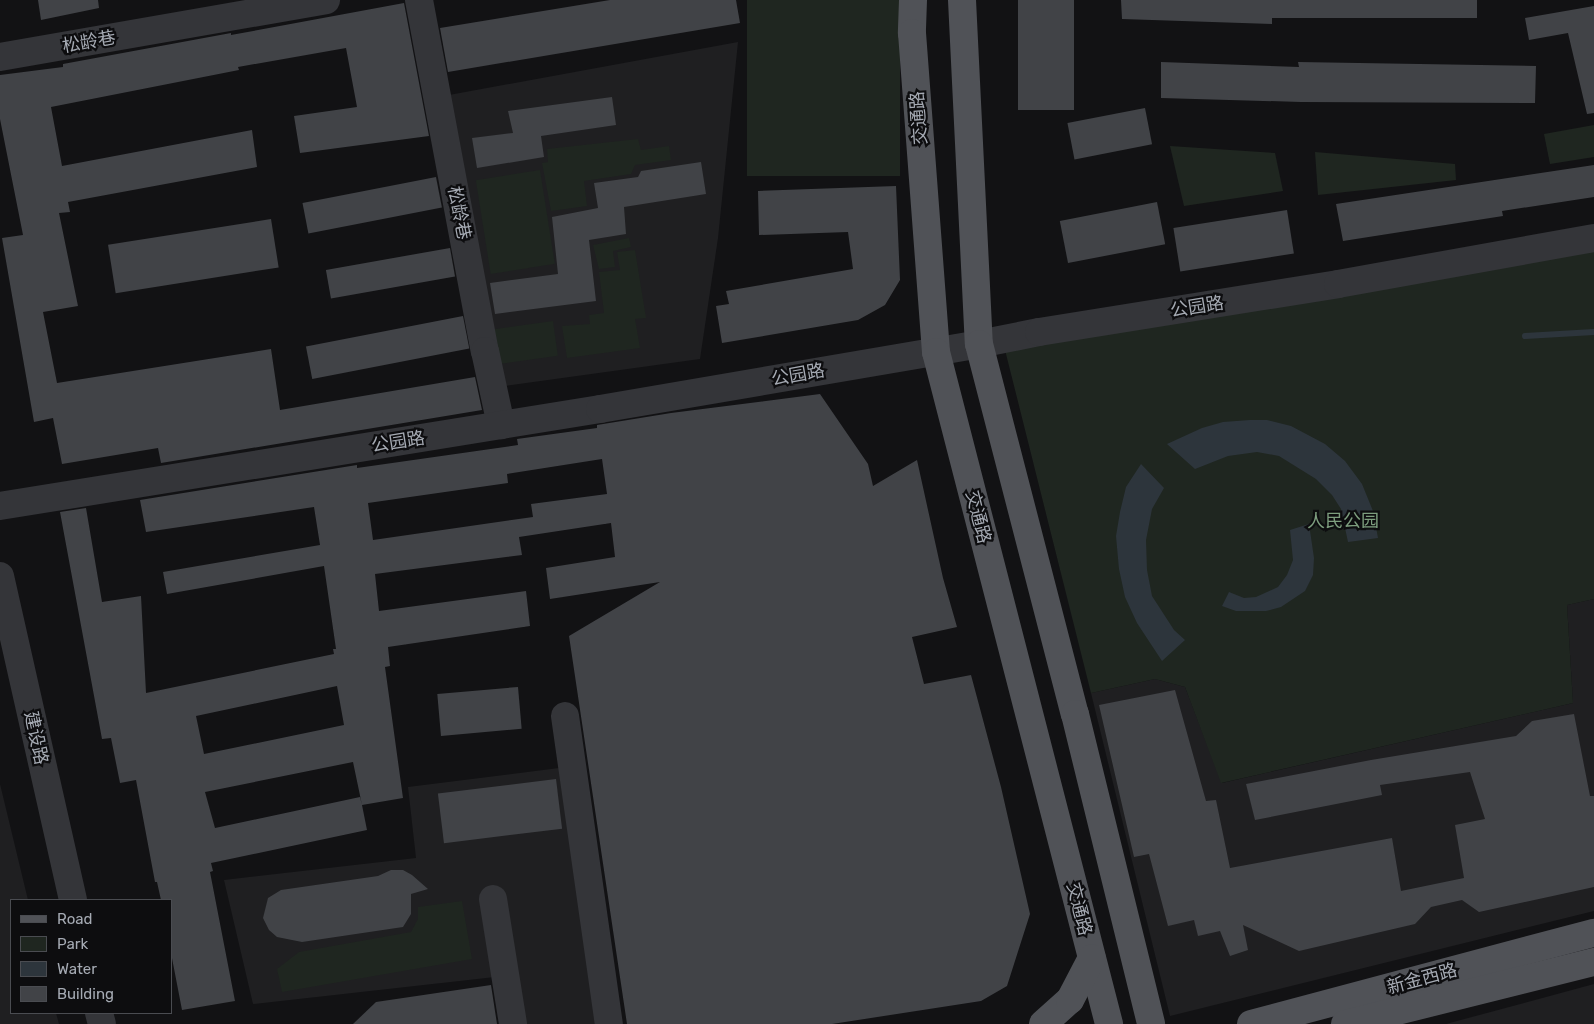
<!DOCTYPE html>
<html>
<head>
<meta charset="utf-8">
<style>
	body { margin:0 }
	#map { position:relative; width:1594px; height:1024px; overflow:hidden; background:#121214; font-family:Rubik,"Noto Sans SC",sans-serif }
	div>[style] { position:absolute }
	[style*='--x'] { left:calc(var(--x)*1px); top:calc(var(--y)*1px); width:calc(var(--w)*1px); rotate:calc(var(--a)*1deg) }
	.built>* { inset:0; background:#1f1f21 }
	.green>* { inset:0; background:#1f2620; transform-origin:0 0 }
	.water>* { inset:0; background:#2d353c }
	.stream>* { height:6px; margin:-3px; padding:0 3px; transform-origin:3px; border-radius:3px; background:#2d353c }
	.building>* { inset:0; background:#414347; transform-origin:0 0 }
	.minor>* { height:28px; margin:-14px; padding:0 14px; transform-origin:14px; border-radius:14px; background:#343539 }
	.major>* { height:28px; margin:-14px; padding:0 14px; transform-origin:14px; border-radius:14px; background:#505257 }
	span { translate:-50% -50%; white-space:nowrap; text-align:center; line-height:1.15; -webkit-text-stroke:4.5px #0d0d0f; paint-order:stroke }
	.street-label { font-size:18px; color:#a5aab3 }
	.park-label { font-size:18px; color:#7d9d7e }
	.legend { position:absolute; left:10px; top:899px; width:162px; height:115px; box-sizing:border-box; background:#0d0d0f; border:1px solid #4a4c51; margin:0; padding:6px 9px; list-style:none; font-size:15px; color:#a5aab3 }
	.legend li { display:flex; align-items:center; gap:10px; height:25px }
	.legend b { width:25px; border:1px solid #4a4c51 }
</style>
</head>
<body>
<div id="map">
	<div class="built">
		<i style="clip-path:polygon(738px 42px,718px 238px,700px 359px,498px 387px,449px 95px)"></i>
		<i style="clip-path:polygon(1594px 599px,1594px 911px,1170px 1016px,1091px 693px,1155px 679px,1185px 687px,1222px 783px,1573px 703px,1567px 605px)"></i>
		<i style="clip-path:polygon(559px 768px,600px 1024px,513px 1024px,504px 976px,253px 1004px,224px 880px,416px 858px,408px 787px)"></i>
		<i style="clip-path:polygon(0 784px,28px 900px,11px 900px,11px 1013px,56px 1013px,59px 1024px,0 1024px)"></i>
		<i style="clip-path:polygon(1594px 984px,1594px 1024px,1446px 1024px)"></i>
	</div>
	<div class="green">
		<i style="left:747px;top:0;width:153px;height:176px"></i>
		<i style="clip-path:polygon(1594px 125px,1594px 157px,1550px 164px,1544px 134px)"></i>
		<i style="clip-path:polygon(638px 139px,641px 150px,669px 146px,671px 160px,635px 165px,631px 174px,584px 181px,587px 206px,551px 211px,542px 163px,548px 162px,547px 149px)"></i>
		<i style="clip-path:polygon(1170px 146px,1275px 153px,1283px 191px,1184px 206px)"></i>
		<i style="clip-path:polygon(1315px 152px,1455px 164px,1456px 180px,1318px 195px)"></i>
		<i style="left:540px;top:170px;width:95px;height:65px;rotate:81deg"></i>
		<i style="clip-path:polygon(629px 238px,631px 247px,613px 251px,615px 267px,599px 269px,593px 245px)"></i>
		<i style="clip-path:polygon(1594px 245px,1594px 599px,1567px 605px,1573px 703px,1221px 783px,1185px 687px,1155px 679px,1091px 693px,1005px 350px)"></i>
		<i style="clip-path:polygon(635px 250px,646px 318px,635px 319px,640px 348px,567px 358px,562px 326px,590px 324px,589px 315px,604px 313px,599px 272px,620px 270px,617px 252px)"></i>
		<i style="left:553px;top:321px;width:35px;height:61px;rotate:82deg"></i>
		<i style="clip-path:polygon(462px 901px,472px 959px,282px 992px,277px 969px,299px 952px,411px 932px,418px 919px,418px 907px)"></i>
	</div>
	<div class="water">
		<i style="clip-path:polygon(1250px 420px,1267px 420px,1291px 426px,1325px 444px,1345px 461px,1362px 484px,1373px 511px,1378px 538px,1348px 542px,1341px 509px,1332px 495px,1316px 479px,1279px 456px,1257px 452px,1228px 456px,1195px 469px,1167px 444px,1202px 428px,1223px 422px)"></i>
		<i style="clip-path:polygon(1141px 464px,1164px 488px,1152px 509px,1146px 540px,1147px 570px,1152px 596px,1174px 630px,1185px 640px,1162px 661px,1137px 623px,1125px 597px,1119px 569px,1116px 536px,1120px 512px,1126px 487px)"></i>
		<i style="clip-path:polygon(1309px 524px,1314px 558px,1313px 575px,1305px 591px,1281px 607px,1266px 611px,1236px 611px,1222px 606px,1229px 592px,1244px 598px,1256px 597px,1278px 587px,1287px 575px,1293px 560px,1290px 530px)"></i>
	</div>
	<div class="stream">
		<i style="--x:1525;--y:336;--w:69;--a:-3.3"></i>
	</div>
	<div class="building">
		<i style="clip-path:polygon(38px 0,98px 0,99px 8px,41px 20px)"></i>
		<i style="clip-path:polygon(610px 0,736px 0,740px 23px,448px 72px,440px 28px)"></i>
		<i style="left:1018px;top:0;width:56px;height:110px"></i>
		<i style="clip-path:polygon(1121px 0,1477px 0,1477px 18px,1272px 18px,1272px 24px,1122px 19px)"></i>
		<i style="clip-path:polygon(404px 3px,429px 136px,300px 153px,294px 116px,357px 107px,346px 48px,238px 67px,239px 70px,51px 107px,62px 166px,252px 130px,257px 167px,68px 202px,70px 212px,59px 213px,78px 306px,43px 312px,57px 383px,271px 349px,280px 410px,475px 377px,482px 410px,161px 463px,158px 448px,62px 464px,53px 418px,34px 422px,2px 238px,23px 235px,0 119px,0 75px,63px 67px,63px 64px,231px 33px,231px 35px)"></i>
		<i style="clip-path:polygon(1594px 6px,1594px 113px,1587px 114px,1568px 33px,1529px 40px,1525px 18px)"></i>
		<i style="clip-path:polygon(1161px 62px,1299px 67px,1298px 62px,1536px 66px,1535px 103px,1301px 102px,1161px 98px)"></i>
		<i style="clip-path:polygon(612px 97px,616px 125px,541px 136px,544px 157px,477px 168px,472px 138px,513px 133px,508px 111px)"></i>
		<i style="left:1145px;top:108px;width:37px;height:79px;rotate:79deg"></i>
		<i style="clip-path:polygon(701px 162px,706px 194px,624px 207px,626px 234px,589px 240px,596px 301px,495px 314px,490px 283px,558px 274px,552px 217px,598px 208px,594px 183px,638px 177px,641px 171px)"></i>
		<i style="clip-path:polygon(1594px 165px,1594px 197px,1502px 211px,1503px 216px,1343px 241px,1336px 204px)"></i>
		<i style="left:436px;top:177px;width:31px;height:136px;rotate:79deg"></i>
		<i style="clip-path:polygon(896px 186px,900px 280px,885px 305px,858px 320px,722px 343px,716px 306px,729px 304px,726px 291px,853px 269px,848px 232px,759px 235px,758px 191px)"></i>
		<i style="left:1157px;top:202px;width:43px;height:99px;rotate:79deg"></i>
		<i style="left:1287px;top:210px;width:44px;height:115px;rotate:81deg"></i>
		<i style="left:271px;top:219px;width:49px;height:165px;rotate:81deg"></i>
		<i style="left:450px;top:248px;width:29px;height:126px;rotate:80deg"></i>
		<i style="left:463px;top:316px;width:33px;height:160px;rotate:79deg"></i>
		<i style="clip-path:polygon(evenodd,820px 394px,868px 464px,873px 486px,917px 460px,943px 578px,957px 627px,912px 637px,924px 684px,971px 675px,1001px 787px,1030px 914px,1007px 986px,981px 1001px,832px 1024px,627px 1024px,569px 636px,660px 582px,550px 599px,546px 568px,615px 557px,611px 523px,519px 537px,522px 555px,375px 574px,379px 611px,526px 591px,530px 626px,388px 647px,390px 666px,385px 667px,403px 798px,362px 805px,367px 830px,211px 863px,213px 871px,210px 872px,235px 1001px,182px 1010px,171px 953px,171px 900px,161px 900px,157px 882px,155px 882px,136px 780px,120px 783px,111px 738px,102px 739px,60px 512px,86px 508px,102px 602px,141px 596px,146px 693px,334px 654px,333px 649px,336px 649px,324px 566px,167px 594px,163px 572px,320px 545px,314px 507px,146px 532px,140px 500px,357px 465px,357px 468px,518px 445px,517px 439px,597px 428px,597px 425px,671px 413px,820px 394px,602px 459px,607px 494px,531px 504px,533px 517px,373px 540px,368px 503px,508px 483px,507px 474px,602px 459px,820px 394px,337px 686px,344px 725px,204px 754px,196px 716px,337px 686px,820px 394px,353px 762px,362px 805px,360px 797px,215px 828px,205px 792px,353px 762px)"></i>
		<i style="left:518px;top:687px;width:42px;height:81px;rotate:85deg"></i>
		<i style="clip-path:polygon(1175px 690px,1206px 801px,1216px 800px,1230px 868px,1392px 838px,1401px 891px,1464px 878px,1455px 825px,1485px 819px,1470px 772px,1380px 785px,1382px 795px,1255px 820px,1246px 784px,1371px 760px,1516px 736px,1532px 721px,1574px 714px,1590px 796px,1594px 796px,1594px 887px,1479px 912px,1462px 900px,1431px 907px,1415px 924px,1299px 951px,1243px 925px,1248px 950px,1230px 956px,1220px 931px,1198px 936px,1194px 920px,1168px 926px,1149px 854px,1134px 857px,1099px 705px)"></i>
		<i style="left:556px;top:779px;width:50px;height:119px;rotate:83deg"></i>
		<i style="clip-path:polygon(391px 870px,403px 870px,412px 875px,428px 889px,411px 894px,411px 914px,403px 927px,302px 942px,277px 937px,269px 930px,263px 918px,268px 898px,281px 890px,378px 876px)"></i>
		<i style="clip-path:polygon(491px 985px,497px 1024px,353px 1024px,376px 1002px)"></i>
	</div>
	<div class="minor">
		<i style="--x:419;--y:0;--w:357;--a:79.4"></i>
		<i style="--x:485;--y:351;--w:76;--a:77.8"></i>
		<i style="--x:0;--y:57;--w:331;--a:-9.9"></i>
		<i style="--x:0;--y:506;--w:608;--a:-9.18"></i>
		<i style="--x:600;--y:409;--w:385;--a:-9.7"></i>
		<i style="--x:979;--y:344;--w:61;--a:-11.3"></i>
		<i style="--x:1039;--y:332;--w:303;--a:-9.1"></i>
		<i style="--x:1338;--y:284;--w:260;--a:-10.2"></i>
		<i style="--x:0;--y:576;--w:332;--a:77.3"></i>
		<i style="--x:565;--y:716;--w:311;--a:81.9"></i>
		<i style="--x:493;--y:899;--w:127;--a:80.9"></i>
		<i style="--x:99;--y:1013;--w:11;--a:75"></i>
	</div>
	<div class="major">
		<i style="--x:913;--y:0;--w:33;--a:92"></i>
		<i style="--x:912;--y:33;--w:320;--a:85.7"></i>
		<i style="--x:936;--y:352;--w:694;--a:75.56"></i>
		<i style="--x:962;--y:0;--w:344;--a:87.2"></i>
		<i style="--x:979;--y:344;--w:382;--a:75.5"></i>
		<i style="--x:1075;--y:714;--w:319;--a:76.2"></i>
		<i style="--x:1043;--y:1024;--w:36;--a:-42"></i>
		<i style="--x:1070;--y:1000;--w:47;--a:-62.4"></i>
		<i style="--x:1251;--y:1024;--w:355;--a:-14.9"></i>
		<i style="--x:1345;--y:1024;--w:257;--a:-14"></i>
	</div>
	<div class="street-label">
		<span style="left:89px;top:42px;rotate:-10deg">松龄巷</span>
		<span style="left:919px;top:118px;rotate:-94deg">交通路</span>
		<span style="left:459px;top:213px;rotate:79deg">松龄巷</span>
		<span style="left:1197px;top:307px;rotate:-9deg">公园路</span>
		<span style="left:798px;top:375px;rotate:-10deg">公园路</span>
		<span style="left:398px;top:442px;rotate:-9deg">公园路</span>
		<span style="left:978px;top:517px;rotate:76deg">交通路</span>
		<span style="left:36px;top:738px;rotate:78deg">建设路</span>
		<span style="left:1079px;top:909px;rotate:76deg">交通路</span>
		<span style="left:1422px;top:979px;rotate:-15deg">新金西路</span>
	</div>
	<div class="park-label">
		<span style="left:1343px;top:521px">人民公园</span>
	</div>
	<ul class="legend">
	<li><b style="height:6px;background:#505257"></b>Road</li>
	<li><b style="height:14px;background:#1f2620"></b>Park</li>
	<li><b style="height:14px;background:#2d353c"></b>Water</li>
	<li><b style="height:14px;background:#414347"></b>Building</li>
	</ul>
</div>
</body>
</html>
